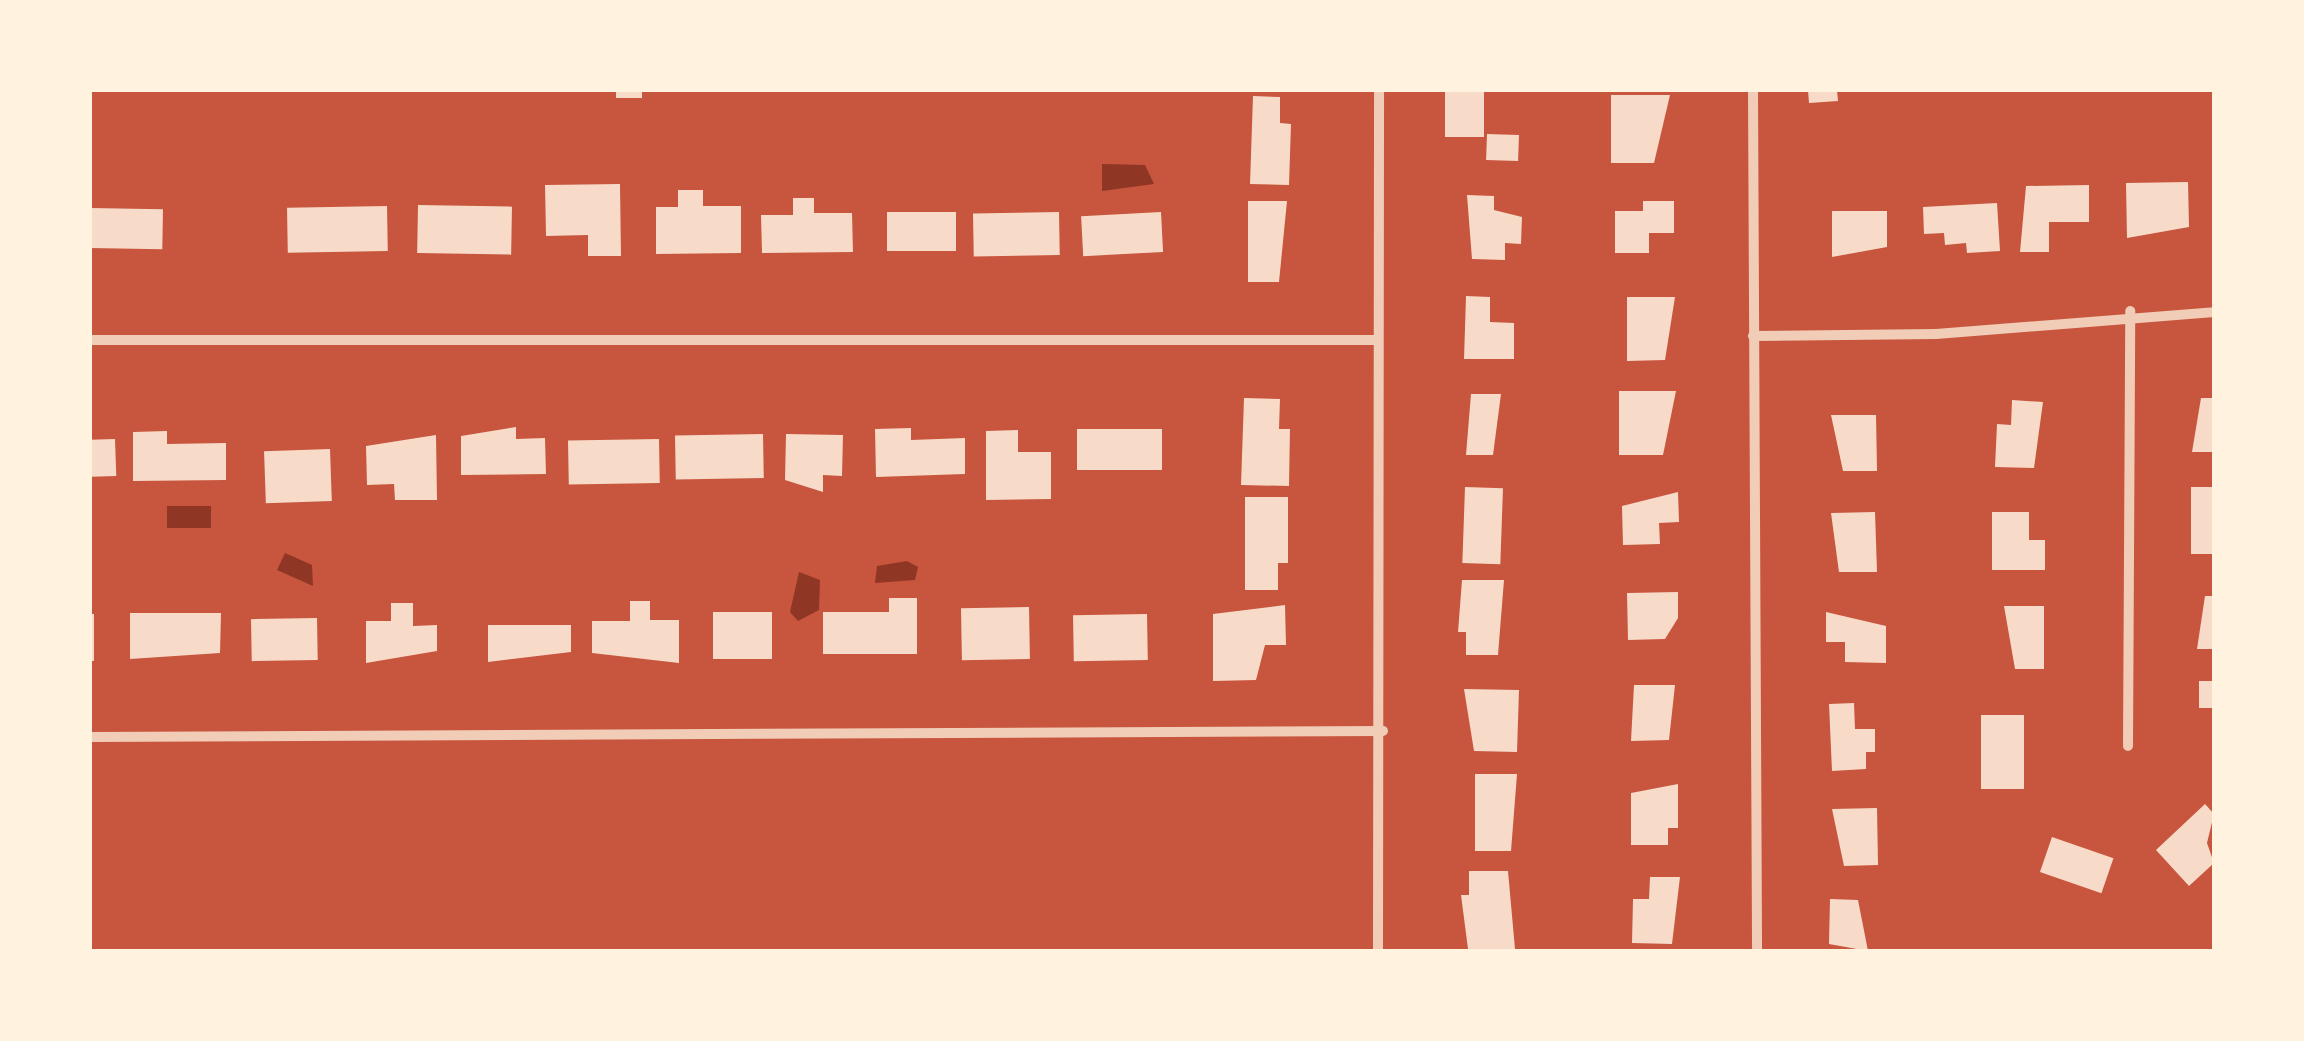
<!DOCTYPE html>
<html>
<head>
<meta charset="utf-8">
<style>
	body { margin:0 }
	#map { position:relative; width:2304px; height:1041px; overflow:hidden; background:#c8553d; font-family:"Roboto Condensed",sans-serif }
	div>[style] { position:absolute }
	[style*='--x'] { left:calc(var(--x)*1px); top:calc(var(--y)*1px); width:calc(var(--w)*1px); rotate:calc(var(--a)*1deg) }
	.water>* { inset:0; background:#8f3625; transform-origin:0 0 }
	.building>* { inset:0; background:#f7dbc8; transform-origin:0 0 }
	.minor>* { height:10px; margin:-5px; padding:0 5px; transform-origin:5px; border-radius:5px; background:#f1ccb7 }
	span { translate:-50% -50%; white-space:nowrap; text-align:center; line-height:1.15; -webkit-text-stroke:10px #fff3e0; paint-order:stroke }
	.frame { position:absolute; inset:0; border:92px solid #fff3e0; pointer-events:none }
</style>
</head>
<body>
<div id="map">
	<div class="water">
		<i style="clip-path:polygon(1102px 164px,1145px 165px,1154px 184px,1102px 191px)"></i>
		<i style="left:167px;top:506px;width:44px;height:22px"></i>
		<i style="clip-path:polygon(285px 553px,312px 565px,313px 586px,277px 570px)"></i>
		<i style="clip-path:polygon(907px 561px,918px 567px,915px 580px,875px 583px,877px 566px)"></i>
		<i style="clip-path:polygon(799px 572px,820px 580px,819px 610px,798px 621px,790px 612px)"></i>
	</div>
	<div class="building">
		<i style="left:616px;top:90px;width:26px;height:8px"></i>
		<i style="left:1445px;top:90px;width:39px;height:47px"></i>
		<i style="clip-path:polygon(1808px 90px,1837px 90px,1838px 101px,1809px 103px)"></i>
		<i style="clip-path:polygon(1611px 95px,1670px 95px,1654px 163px,1611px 163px)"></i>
		<i style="clip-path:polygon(1253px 96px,1280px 97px,1280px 123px,1291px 124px,1289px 185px,1250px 184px)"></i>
		<i style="left:1487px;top:134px;width:32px;height:26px;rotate:2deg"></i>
		<i style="clip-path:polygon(2188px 182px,2189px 227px,2127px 238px,2126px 183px)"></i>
		<i style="clip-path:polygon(620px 184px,621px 256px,588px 256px,588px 235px,546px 236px,545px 185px)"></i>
		<i style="clip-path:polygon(2089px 185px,2089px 222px,2049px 222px,2049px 252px,2020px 252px,2026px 186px)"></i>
		<i style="clip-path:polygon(678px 190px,703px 190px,703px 206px,741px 206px,741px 253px,656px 254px,656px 207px,678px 207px)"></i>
		<i style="clip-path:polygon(1467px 195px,1494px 196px,1494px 210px,1522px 217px,1521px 244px,1505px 243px,1505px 260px,1472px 259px)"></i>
		<i style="clip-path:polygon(793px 198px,814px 198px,814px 213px,852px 213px,853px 252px,762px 253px,761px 215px,793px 215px)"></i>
		<i style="clip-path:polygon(1248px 201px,1287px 201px,1279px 282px,1248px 282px)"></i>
		<i style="clip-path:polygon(1643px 201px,1674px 201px,1674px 233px,1649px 233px,1649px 253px,1615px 253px,1615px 211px,1643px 211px)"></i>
		<i style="clip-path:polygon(1997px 203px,2000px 251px,1967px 253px,1966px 243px,1945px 245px,1944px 233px,1924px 234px,1923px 207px)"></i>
		<i style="left:418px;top:205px;width:94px;height:48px;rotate:1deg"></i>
		<i style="left:387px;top:206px;width:45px;height:100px;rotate:89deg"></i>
		<i style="left:90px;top:208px;width:73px;height:40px;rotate:1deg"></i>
		<i style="clip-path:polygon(1832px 211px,1887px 211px,1887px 247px,1832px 257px)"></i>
		<i style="left:956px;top:212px;width:39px;height:69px;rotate:90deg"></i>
		<i style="left:1059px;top:212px;width:43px;height:86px;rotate:89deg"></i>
		<i style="left:1161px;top:212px;width:40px;height:80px;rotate:87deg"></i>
		<i style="clip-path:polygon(1466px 296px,1490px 297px,1490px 322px,1514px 323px,1514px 359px,1464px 359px)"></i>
		<i style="clip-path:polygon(1627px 297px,1675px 297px,1665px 360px,1627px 361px)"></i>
		<i style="clip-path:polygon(1619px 391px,1676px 391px,1663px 455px,1619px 455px)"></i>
		<i style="clip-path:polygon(1471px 394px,1501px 394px,1493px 455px,1466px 455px)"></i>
		<i style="clip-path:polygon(1244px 398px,1280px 399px,1279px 429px,1290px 429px,1289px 486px,1241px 485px)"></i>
		<i style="clip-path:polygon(2201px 398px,2214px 398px,2214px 452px,2192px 452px)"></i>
		<i style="clip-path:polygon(2012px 400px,2043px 402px,2034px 468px,1995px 467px,1997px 424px,2011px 425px)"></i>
		<i style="clip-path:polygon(1831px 415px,1876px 415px,1877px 471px,1843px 471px)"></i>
		<i style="clip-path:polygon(516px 427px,516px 439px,545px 438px,546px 474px,461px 475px,461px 436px)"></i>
		<i style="clip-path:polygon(911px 428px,911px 440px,965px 438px,965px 474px,876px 477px,875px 429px)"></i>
		<i style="left:1162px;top:429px;width:41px;height:85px;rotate:90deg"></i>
		<i style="clip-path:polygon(1018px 430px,1018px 452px,1051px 452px,1051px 499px,986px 500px,986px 431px)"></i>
		<i style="clip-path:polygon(167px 431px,167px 444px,226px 443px,226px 480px,133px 481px,133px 432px)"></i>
		<i style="left:763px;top:434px;width:44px;height:88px;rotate:89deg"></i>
		<i style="clip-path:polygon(786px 434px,843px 435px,842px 476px,823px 475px,823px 492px,785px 480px)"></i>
		<i style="clip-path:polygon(436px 435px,437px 500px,395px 500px,394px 484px,367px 485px,366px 446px)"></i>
		<i style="left:115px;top:439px;width:37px;height:25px;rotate:88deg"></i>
		<i style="left:659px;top:439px;width:44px;height:91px;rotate:89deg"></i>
		<i style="left:330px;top:449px;width:52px;height:66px;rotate:88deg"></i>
		<i style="left:1465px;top:487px;width:38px;height:76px;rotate:2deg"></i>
		<i style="left:2191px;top:487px;width:23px;height:67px"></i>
		<i style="clip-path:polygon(1678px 492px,1679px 522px,1659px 523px,1660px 544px,1623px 545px,1622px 506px)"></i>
		<i style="clip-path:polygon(1245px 497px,1288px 497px,1288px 563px,1278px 563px,1278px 590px,1245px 590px)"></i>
		<i style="clip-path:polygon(1875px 512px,1877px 572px,1839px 572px,1831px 513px)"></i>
		<i style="clip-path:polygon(1992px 512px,2029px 512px,2029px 540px,2045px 540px,2045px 570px,1992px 570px)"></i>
		<i style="clip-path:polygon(1462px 580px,1504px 580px,1498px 655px,1466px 655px,1466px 632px,1458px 632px)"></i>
		<i style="clip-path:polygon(1678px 592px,1678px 618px,1665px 639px,1628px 640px,1627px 593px)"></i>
		<i style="clip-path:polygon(2205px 596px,2214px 596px,2214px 649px,2197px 649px)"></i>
		<i style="clip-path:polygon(889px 598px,917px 598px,917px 654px,823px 654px,823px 612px,889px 612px)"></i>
		<i style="clip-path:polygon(630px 601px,650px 601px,650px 620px,679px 620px,679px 663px,592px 653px,592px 621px,630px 621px)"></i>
		<i style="clip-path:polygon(391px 603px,413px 603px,413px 626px,437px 625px,437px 651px,366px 663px,366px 621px,391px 621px)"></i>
		<i style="clip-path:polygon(1285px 605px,1286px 645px,1265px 645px,1256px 680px,1213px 681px,1213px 614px)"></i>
		<i style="clip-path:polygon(2004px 606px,2044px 606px,2044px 669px,2015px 669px)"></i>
		<i style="left:1029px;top:607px;width:52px;height:68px;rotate:89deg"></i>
		<i style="left:772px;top:612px;width:47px;height:59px;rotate:90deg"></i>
		<i style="clip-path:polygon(1826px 612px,1886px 626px,1886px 663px,1845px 662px,1845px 642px,1826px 642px)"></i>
		<i style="clip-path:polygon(130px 613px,221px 613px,220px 653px,130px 659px)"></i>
		<i style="left:90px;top:614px;width:4px;height:47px"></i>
		<i style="left:1147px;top:614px;width:46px;height:74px;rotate:89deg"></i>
		<i style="left:317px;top:618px;width:42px;height:66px;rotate:89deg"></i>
		<i style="clip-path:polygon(488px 625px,571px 625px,571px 652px,488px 662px)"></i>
		<i style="left:2214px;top:681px;width:27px;height:15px;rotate:90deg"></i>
		<i style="clip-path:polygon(1634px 685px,1675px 685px,1669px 740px,1631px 741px)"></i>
		<i style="clip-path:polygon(1464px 689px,1519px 690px,1517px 752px,1474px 751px)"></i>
		<i style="clip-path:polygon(1854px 703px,1855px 729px,1875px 729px,1875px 752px,1866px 752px,1866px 769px,1832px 771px,1829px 704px)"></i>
		<i style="left:1981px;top:715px;width:43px;height:74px"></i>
		<i style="clip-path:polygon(1475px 774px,1517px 774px,1511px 851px,1475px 851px)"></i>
		<i style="clip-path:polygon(1678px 784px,1678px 828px,1668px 828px,1668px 845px,1631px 845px,1631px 793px)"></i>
		<i style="clip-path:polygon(2205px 804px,2214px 814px,2207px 843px,2214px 863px,2189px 886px,2156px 850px)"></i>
		<i style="clip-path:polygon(1877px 808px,1878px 865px,1844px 866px,1832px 809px)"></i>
		<i style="left:2052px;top:837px;width:65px;height:37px;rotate:19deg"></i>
		<i style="clip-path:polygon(1469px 871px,1508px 871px,1515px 949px,1468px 949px,1461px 895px,1469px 895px)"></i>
		<i style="clip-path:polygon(1650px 877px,1680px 877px,1672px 944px,1632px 943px,1633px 899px,1649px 899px)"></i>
		<i style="clip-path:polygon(1830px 899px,1858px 900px,1868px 951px,1829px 944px)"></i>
	</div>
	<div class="minor">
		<i style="--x:1753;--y:90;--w:861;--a:89.73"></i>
		<i style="--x:1753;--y:336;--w:183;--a:-0.6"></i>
		<i style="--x:1936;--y:334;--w:279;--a:-4.5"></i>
		<i style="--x:90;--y:340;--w:1288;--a:0"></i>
		<i style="--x:90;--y:737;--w:1293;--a:-0.27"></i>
		<i style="--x:2128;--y:746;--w:435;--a:-89.7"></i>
		<i style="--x:1378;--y:951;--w:861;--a:-89.93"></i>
	</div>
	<div class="frame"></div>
</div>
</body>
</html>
